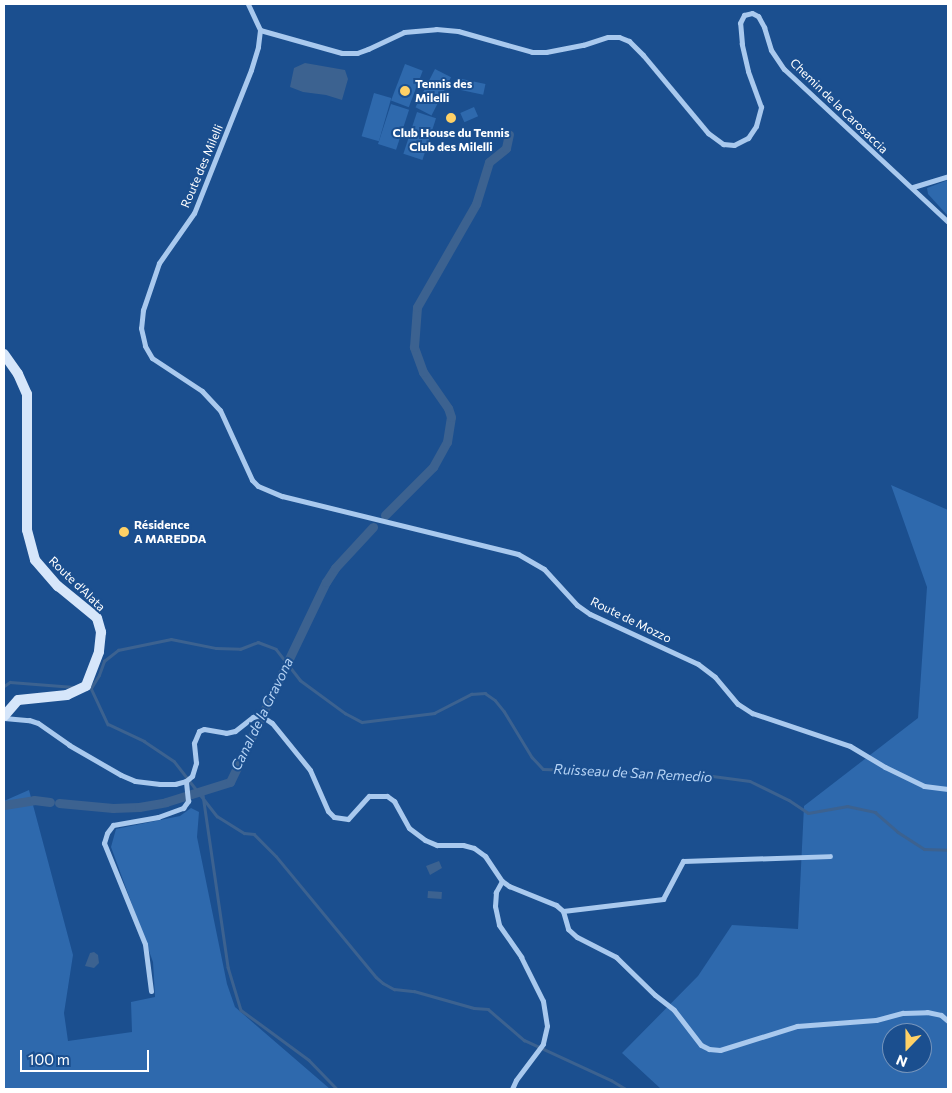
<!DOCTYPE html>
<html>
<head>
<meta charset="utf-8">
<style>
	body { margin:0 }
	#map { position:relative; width:952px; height:1093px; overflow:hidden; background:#1b4f8f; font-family:Commissioner,sans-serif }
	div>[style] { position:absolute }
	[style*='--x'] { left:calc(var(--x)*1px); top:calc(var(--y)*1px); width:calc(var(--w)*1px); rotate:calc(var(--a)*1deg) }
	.green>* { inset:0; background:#2e69ad; transform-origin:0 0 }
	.water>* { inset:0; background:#3c6290; transform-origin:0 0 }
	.stream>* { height:2.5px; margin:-1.25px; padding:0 1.25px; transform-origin:1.25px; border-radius:1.25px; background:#3c6290 }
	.canal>* { height:9px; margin:-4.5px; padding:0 4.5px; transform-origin:4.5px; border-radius:4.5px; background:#3c6290 }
	.street>* { height:5px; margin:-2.5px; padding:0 2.5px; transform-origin:2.5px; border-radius:2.5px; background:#a9c9ee }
	.secondary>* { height:10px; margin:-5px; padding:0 5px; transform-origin:5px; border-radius:5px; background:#d6e6fa }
	.dots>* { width:14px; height:14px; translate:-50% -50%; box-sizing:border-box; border:2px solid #1b4f8f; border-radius:50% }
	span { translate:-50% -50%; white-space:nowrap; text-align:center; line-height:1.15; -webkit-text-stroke:4px #1b4f8f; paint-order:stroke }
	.poi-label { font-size:12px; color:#fff; font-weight:700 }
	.left { translate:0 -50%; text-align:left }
	.street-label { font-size:12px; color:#fff }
	.water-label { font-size:14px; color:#b5d3f5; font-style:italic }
	.frame { position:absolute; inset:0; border:5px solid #fff; pointer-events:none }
	.north { position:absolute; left:882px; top:1023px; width:50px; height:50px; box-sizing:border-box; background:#1b4f8f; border:1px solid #7695bc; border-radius:50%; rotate:202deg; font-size:14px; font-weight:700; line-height:20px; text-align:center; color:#fff }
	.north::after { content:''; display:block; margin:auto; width:18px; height:22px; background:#ffd166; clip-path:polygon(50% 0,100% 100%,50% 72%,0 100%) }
	.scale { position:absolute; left:20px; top:1050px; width:129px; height:22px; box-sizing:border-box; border:2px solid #fff; border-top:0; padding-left:6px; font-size:15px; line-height:18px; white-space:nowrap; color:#fff; -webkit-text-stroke:4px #1b4f8f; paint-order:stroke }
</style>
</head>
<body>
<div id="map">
	<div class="green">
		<i style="left:405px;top:64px;width:19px;height:39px;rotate:21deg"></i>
		<i style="left:435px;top:69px;width:18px;height:43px;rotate:27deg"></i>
		<i style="left:462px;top:79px;width:24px;height:11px;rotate:12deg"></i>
		<i style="left:374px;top:93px;width:18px;height:45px;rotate:16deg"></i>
		<i style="left:391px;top:104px;width:19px;height:42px;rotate:18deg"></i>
		<i style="left:474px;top:107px;width:10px;height:15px;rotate:66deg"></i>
		<i style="left:417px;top:112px;width:20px;height:44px;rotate:18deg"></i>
		<i style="clip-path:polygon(948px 180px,948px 216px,928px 194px,927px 188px)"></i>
		<i style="clip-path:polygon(evenodd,891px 485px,948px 510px,948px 1089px,661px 1089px,622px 1053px,698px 976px,732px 925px,798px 929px,804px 806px,918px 718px,927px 587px,891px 485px,892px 1033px,922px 1033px,922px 1063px,892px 1063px,892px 1033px)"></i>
		<i style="clip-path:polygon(29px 790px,73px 955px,64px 1013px,68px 1041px,132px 1032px,131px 1002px,155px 997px,153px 962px,111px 847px,116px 829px,180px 816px,191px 808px,199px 812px,197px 837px,227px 984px,235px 1007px,330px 1089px,4px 1089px,4px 801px)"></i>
	</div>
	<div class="water">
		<i style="clip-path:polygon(305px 63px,345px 70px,348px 79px,342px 100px,326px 95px,303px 92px,290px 87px,294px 68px)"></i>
		<i style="clip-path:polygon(439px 861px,442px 868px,430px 875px,426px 866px)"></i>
		<i style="left:428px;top:891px;width:14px;height:7px;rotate:4deg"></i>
		<i style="clip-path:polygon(94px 952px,98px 955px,99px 963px,94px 968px,85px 966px,90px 953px)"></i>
	</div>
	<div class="stream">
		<i style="--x:4;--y:686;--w:7;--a:-34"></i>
		<i style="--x:10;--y:682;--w:64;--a:4.5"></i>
		<i style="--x:87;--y:688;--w:4;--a:0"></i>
		<i style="--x:91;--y:688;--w:15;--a:-58"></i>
		<i style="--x:99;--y:675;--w:15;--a:-70"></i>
		<i style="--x:104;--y:661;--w:18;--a:-38"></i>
		<i style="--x:118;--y:650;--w:54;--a:-11.7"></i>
		<i style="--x:171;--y:639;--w:46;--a:11.3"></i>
		<i style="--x:216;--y:648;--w:24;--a:2"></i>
		<i style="--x:240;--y:649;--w:19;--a:-21"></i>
		<i style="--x:258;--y:642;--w:19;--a:21"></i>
		<i style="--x:276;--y:649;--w:39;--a:52"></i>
		<i style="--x:300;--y:680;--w:56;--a:36.3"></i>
		<i style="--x:345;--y:713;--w:19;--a:28"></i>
		<i style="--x:362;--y:722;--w:73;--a:-7.1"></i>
		<i style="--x:434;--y:713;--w:42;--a:-27.2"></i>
		<i style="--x:471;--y:694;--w:14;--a:-4"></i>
		<i style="--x:485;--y:693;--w:12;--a:35"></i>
		<i style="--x:495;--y:700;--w:14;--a:51"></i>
		<i style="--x:504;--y:711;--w:54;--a:58.7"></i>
		<i style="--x:532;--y:757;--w:16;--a:47"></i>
		<i style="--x:543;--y:769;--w:162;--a:2.1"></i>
		<i style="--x:705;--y:775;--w:45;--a:7.6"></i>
		<i style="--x:750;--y:781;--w:43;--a:26"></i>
		<i style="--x:789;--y:800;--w:23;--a:34"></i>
		<i style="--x:808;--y:813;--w:40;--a:-10"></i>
		<i style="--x:847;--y:806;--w:29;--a:12"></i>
		<i style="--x:875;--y:812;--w:30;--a:41"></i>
		<i style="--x:898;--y:832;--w:31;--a:33"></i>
		<i style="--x:924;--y:849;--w:24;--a:2"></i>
		<i style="--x:91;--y:688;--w:40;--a:65"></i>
		<i style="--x:108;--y:724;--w:40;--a:25"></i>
		<i style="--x:144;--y:741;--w:36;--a:34"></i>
		<i style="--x:174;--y:761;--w:70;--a:52"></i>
		<i style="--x:217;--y:816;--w:32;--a:32"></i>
		<i style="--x:244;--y:833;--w:10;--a:6"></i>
		<i style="--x:254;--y:834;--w:31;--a:45"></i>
		<i style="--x:276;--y:856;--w:157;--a:50.4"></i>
		<i style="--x:376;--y:977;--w:9;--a:41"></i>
		<i style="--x:383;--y:983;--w:13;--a:29"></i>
		<i style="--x:394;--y:989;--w:20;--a:6"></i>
		<i style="--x:414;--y:991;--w:62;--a:15.8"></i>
		<i style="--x:474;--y:1008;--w:14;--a:4"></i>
		<i style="--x:488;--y:1009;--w:48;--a:40.7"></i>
		<i style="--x:524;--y:1040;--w:96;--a:24.7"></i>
		<i style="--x:611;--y:1080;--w:17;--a:31"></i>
		<i style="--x:203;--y:795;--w:174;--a:81.7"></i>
		<i style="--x:228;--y:967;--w:45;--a:73.2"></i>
		<i style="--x:241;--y:1010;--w:84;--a:36.3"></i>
		<i style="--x:309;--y:1060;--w:40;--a:46"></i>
	</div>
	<div class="canal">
		<i style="--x:385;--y:515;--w:68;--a:-45"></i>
		<i style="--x:433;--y:467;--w:29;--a:-61"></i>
		<i style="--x:447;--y:442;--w:25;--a:-81"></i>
		<i style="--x:451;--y:417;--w:9;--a:-108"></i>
		<i style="--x:448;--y:408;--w:44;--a:-124.8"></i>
		<i style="--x:423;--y:372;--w:27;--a:-110"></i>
		<i style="--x:414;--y:347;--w:40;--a:-85.7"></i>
		<i style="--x:417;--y:307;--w:119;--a:-60.2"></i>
		<i style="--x:476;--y:204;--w:44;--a:-72.8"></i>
		<i style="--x:489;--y:162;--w:22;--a:-39"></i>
		<i style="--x:506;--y:148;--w:14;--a:-78"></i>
		<i style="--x:59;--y:803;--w:54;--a:5.3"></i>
		<i style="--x:113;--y:808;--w:26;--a:-2"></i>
		<i style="--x:139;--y:807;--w:27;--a:-10"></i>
		<i style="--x:166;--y:802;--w:67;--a:-17.4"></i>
		<i style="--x:230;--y:782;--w:222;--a:-64.4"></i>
		<i style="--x:326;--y:582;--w:17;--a:-57"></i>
		<i style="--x:335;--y:568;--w:56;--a:-47.2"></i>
		<i style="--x:4;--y:805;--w:30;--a:-9"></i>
		<i style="--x:34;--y:800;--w:16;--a:7"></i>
	</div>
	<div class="street">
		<i style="--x:248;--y:4;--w:29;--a:65"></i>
		<i style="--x:260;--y:30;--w:17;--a:97"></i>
		<i style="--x:258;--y:47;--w:24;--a:107"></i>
		<i style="--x:251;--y:70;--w:154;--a:111.7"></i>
		<i style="--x:194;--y:213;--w:61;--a:125"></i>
		<i style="--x:159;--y:263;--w:50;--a:108.8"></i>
		<i style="--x:143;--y:310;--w:18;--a:96"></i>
		<i style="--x:141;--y:328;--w:18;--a:77"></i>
		<i style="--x:145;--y:346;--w:14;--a:60"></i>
		<i style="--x:152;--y:358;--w:60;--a:33.4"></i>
		<i style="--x:202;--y:391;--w:26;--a:47"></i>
		<i style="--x:220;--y:410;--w:77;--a:65.4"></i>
		<i style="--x:252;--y:480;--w:8;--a:45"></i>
		<i style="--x:258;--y:486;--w:26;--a:23"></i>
		<i style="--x:282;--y:496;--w:243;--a:13.8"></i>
		<i style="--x:518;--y:554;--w:30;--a:30"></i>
		<i style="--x:544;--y:569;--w:49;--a:47.5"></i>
		<i style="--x:577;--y:605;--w:16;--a:35"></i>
		<i style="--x:590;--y:614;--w:119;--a:24.8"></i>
		<i style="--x:698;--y:664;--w:21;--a:37"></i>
		<i style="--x:715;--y:677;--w:35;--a:50"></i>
		<i style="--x:738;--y:704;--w:17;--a:33"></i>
		<i style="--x:752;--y:713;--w:103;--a:18.6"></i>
		<i style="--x:850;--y:746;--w:41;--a:31"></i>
		<i style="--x:885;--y:767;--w:43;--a:26"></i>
		<i style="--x:924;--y:786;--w:24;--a:7"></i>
		<i style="--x:260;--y:30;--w:85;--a:15.7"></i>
		<i style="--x:342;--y:53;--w:15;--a:0"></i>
		<i style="--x:357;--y:53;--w:12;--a:-20"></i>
		<i style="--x:368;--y:49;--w:40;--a:-25"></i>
		<i style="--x:404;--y:32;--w:32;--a:-5"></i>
		<i style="--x:436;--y:29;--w:22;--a:5"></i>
		<i style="--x:458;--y:31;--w:77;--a:15.8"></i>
		<i style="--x:532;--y:52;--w:14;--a:0"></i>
		<i style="--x:546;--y:52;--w:38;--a:-11"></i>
		<i style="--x:583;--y:45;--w:26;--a:-18"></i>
		<i style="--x:608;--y:37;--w:11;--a:0"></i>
		<i style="--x:619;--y:37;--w:11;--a:22"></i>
		<i style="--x:629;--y:41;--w:20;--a:45"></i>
		<i style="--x:643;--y:55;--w:102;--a:50.2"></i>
		<i style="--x:708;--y:133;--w:19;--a:36"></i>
		<i style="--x:723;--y:144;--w:11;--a:5"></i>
		<i style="--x:734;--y:145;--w:16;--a:-27"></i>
		<i style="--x:748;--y:138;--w:14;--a:-56"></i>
		<i style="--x:756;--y:126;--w:20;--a:-75"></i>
		<i style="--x:761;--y:107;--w:38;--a:-110"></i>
		<i style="--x:748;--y:71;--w:28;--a:-103"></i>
		<i style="--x:742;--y:44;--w:21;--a:-95"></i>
		<i style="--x:740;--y:23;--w:9;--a:-63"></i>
		<i style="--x:744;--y:15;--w:8;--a:-14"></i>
		<i style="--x:752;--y:13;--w:7;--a:27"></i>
		<i style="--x:758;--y:16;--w:13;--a:61"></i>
		<i style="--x:764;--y:27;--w:24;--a:73"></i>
		<i style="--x:771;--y:50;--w:23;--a:56"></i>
		<i style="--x:784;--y:69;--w:224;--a:43"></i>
		<i style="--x:913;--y:187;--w:37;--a:-17"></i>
		<i style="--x:4;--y:718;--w:25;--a:5"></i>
		<i style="--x:29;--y:720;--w:9;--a:18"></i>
		<i style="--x:38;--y:723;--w:38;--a:35"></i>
		<i style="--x:69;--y:745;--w:60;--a:30"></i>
		<i style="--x:121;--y:775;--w:15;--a:23"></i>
		<i style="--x:135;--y:781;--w:25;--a:7"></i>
		<i style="--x:160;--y:784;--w:15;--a:0"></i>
		<i style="--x:175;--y:784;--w:11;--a:-15"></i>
		<i style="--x:186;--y:781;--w:8;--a:-40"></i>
		<i style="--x:192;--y:776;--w:14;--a:-73"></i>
		<i style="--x:196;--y:763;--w:20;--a:-96"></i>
		<i style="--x:194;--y:743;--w:13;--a:-67"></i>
		<i style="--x:199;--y:731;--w:5;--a:-22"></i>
		<i style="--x:204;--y:729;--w:22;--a:10"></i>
		<i style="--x:226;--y:733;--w:9;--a:-13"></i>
		<i style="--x:235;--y:731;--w:23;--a:-38"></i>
		<i style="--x:253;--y:717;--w:7;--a:-16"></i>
		<i style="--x:260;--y:715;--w:14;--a:34"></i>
		<i style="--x:272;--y:723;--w:60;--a:51"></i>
		<i style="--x:310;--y:770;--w:45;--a:66.3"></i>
		<i style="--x:328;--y:811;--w:8;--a:45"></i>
		<i style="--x:334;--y:817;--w:14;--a:8"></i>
		<i style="--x:348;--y:819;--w:31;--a:-48"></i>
		<i style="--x:369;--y:796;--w:18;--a:0"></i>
		<i style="--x:387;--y:796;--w:9;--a:36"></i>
		<i style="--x:394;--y:801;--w:31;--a:61"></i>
		<i style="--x:409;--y:828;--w:20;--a:37"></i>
		<i style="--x:425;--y:840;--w:13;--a:23"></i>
		<i style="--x:437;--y:845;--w:26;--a:0"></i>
		<i style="--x:463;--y:845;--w:11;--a:15"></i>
		<i style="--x:474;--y:848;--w:14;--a:36"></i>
		<i style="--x:485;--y:856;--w:30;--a:56"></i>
		<i style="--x:502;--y:881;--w:9;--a:36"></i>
		<i style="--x:509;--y:886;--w:51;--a:22"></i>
		<i style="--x:556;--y:905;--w:9;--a:41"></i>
		<i style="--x:563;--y:911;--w:19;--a:74"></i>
		<i style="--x:568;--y:929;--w:12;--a:42"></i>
		<i style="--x:577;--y:937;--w:44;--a:27.1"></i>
		<i style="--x:616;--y:957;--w:54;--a:44.3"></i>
		<i style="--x:655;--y:995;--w:24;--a:38"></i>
		<i style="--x:674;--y:1010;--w:44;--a:52.4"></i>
		<i style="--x:701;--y:1045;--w:9;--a:27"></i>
		<i style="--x:709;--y:1049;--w:11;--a:5"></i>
		<i style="--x:720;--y:1050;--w:81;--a:-17.3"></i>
		<i style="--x:797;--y:1026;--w:79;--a:-4.3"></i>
		<i style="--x:876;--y:1020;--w:28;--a:-15"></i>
		<i style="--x:903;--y:1013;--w:24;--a:-2"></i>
		<i style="--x:927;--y:1012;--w:14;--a:12"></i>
		<i style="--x:941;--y:1015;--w:9;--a:41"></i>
		<i style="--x:502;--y:881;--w:13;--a:119"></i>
		<i style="--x:496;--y:892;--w:14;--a:94"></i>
		<i style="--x:495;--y:906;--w:19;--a:78"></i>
		<i style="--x:499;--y:925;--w:39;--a:55"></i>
		<i style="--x:521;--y:957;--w:49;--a:63.4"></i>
		<i style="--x:543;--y:1001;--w:25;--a:81"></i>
		<i style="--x:547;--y:1026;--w:18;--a:103"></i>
		<i style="--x:543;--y:1044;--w:45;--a:126.9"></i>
		<i style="--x:516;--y:1080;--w:10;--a:114"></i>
		<i style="--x:563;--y:911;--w:101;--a:-6.8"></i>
		<i style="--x:663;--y:899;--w:43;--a:-62.2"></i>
		<i style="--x:683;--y:861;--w:147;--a:-1.9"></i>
		<i style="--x:151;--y:991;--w:47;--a:-97.3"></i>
		<i style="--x:145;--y:944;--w:109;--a:-112.1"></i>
		<i style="--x:104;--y:843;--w:10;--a:-73"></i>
		<i style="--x:107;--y:833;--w:10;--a:-53"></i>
		<i style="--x:113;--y:825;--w:46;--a:-10.1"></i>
		<i style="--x:158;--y:817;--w:27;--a:-20"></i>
		<i style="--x:183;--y:808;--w:9;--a:-54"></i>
		<i style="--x:188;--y:801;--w:20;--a:-96"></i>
	</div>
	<div class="secondary">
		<i style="--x:4;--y:354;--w:24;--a:55"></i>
		<i style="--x:18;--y:374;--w:22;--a:66"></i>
		<i style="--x:27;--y:394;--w:136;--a:90"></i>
		<i style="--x:27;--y:530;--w:31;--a:75"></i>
		<i style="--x:35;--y:560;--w:35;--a:49"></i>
		<i style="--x:58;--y:586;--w:50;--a:39.4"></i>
		<i style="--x:97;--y:618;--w:15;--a:74"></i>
		<i style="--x:101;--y:632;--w:20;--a:96"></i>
		<i style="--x:99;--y:652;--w:36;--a:111"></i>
		<i style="--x:86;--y:686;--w:21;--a:155"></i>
		<i style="--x:67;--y:695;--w:49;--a:174.2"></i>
		<i style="--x:18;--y:700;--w:21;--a:131"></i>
	</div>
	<div class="dots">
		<i style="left:405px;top:91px;background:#ffd166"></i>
		<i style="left:451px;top:118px;background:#ffd166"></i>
		<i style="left:124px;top:532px;background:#ffd166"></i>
	</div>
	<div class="poi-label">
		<span class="left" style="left:415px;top:91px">Tennis des<br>Milelli</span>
		<span style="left:451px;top:140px">Club House du Tennis<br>Club des Milelli</span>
		<span class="left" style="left:134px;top:532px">Résidence<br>A MAREDDA</span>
	</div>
	<div class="street-label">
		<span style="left:839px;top:106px;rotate:44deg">Chemin de la Carosaccia</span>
		<span style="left:202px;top:166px;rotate:-67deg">Route des Milelli</span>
		<span style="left:77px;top:584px;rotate:44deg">Route d'Alata</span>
		<span style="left:631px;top:620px;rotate:26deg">Route de Mozzo</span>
	</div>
	<div class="water-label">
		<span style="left:262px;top:714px;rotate:-64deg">Canal de la Gravona</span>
		<span style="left:633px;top:773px;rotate:3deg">Ruisseau de San Remedio</span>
	</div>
	<div class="frame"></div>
	<div class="north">N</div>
	<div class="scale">100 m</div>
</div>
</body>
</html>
